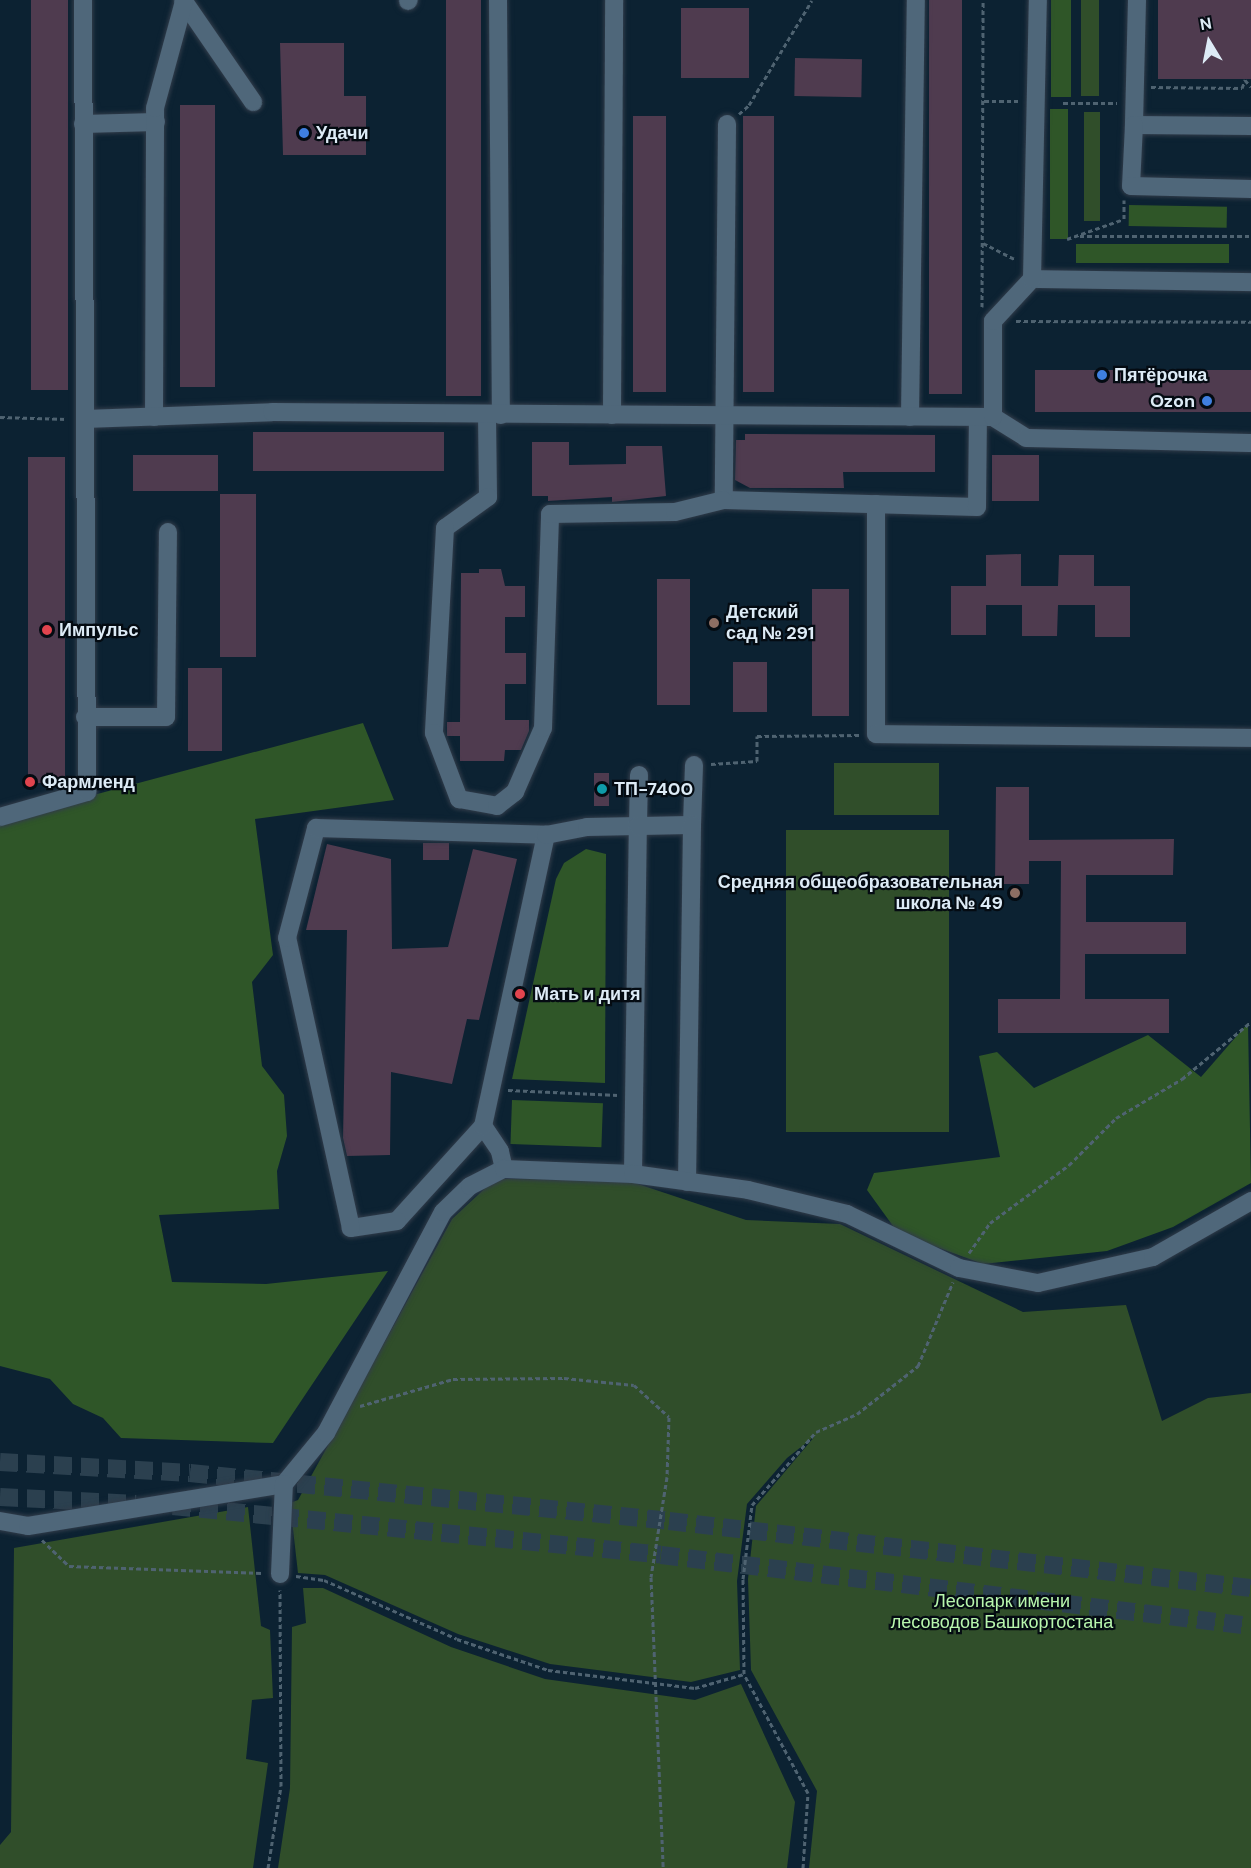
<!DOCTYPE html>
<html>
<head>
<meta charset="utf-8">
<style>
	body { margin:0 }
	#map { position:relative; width:1251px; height:1868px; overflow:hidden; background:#0c2232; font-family:"DM Sans",sans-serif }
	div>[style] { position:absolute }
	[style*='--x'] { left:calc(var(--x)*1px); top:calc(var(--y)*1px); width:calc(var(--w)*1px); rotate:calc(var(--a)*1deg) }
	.green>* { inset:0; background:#304e2a; transform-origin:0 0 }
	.forest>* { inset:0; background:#2f5628; transform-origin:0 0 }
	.building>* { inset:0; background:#4f3b4f; transform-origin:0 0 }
	.major-tunnel>* { height:18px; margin-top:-9px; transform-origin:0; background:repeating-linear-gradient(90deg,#2b404f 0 18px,transparent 0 27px) }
	.path>* { height:3px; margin-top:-1.5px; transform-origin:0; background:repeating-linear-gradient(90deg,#4f6371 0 4.5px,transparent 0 7.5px) }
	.roads { filter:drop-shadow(0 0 2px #313c4a) drop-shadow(0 0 2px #313c4a) }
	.minor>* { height:18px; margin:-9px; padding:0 9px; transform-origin:9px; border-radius:9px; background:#4f677a }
	.dots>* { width:16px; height:16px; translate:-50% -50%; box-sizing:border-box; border:3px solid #040b12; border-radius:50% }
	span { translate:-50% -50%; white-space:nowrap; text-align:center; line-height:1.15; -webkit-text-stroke:4.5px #040b12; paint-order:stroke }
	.poi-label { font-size:18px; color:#ddebf6; font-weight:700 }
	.left { translate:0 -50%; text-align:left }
	.right { translate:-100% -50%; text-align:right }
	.park-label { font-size:18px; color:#b8f6ad }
	.north { position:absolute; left:1179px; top:12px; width:60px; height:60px; -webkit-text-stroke:4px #040b12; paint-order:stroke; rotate:350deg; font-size:16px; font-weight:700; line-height:24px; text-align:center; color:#ddebf6 }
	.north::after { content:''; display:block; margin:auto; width:21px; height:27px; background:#ddebf6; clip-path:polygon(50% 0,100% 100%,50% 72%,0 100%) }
</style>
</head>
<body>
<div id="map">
	<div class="green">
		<i style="left:1081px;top:0;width:18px;height:96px"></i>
		<i style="left:1084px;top:112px;width:16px;height:109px"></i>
		<i style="left:834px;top:763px;width:105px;height:52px"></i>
		<i style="left:786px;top:830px;width:163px;height:302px"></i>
		<i style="clip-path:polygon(495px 1179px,626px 1180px,746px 1220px,840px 1224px,1023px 1312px,1126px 1305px,1162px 1421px,1208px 1398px,1251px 1393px,1251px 1868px,809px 1868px,817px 1791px,751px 1670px,748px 1579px,756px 1506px,815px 1436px,787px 1458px,747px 1504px,737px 1581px,740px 1670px,691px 1682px,550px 1664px,458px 1634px,325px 1575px,298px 1573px,290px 1503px,298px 1500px,452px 1219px)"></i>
		<i style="clip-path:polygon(248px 1507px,261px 1626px,270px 1630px,273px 1698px,252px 1700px,246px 1759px,268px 1763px,253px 1868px,0 1868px,0 1845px,11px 1832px,14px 1548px)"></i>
		<i style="clip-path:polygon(303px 1588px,323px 1588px,451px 1647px,545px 1679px,695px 1700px,741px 1684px,795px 1802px,787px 1868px,278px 1868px,290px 1788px,292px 1627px,306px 1623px)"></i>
	</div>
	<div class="forest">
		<i style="left:1051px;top:0;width:20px;height:97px"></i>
		<i style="left:1050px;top:109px;width:18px;height:130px"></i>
		<i style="left:1129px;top:205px;width:98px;height:21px;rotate:1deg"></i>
		<i style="left:1076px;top:244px;width:153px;height:19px"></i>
		<i style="clip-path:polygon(363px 723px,394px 800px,255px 819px,273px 955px,252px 982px,262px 1066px,284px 1095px,287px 1136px,277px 1171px,279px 1209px,159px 1215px,172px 1282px,266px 1284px,388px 1271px,273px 1443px,121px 1438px,103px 1418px,73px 1404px,50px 1379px,0 1366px,0 820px)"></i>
		<i style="clip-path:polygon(586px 849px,606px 854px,605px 1083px,512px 1079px,556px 879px,564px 863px)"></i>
		<i style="clip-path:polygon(1248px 1023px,1251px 1183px,1173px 1227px,1107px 1251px,983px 1264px,898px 1233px,867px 1190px,874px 1173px,1000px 1157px,979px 1056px,997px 1052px,1034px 1088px,1148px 1035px,1201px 1077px)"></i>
		<i style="left:512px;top:1100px;width:91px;height:44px;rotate:2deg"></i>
	</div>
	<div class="building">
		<i style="left:31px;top:0;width:37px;height:390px"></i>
		<i style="left:446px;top:0;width:35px;height:396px"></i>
		<i style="left:929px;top:0;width:33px;height:394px"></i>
		<i style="left:1158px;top:0;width:93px;height:79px"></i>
		<i style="left:681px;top:8px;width:68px;height:70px"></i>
		<i style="clip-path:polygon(280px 43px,344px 43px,344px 96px,366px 96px,366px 155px,283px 155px)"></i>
		<i style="left:795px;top:58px;width:67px;height:38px;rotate:1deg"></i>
		<i style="left:180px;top:105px;width:35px;height:282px"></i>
		<i style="left:633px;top:116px;width:33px;height:276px"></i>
		<i style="left:743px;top:116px;width:31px;height:276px"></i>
		<i style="left:1035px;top:370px;width:216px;height:42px"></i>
		<i style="left:253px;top:432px;width:191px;height:39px"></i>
		<i style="clip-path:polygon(745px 434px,935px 435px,935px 472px,843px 472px,844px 488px,750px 488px,735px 480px,736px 440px,745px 440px)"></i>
		<i style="clip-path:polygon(532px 442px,569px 442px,569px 465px,626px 464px,626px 446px,662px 446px,666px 496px,612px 502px,612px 497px,548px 501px,548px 496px,532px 496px)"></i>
		<i style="left:133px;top:455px;width:85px;height:36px"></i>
		<i style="left:992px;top:455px;width:47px;height:46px"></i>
		<i style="left:28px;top:457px;width:37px;height:326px"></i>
		<i style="left:220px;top:494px;width:36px;height:163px"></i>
		<i style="clip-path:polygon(1021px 554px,1021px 586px,1058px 586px,1059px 555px,1094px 555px,1094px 586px,1130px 586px,1130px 637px,1095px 637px,1095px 605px,1058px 605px,1057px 636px,1022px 636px,1022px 605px,986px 605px,986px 635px,951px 635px,951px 586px,986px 586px,986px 555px)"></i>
		<i style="clip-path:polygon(479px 569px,501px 569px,505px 586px,525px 586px,525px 617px,505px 617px,505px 653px,526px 653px,526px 684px,505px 684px,505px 720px,529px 720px,529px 731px,521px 750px,505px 750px,504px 761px,460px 761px,460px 736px,447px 736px,447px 722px,460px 722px,461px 573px,479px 573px)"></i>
		<i style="left:657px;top:579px;width:33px;height:126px"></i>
		<i style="left:812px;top:589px;width:37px;height:127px"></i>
		<i style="left:733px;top:662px;width:34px;height:50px"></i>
		<i style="left:188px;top:668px;width:34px;height:83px"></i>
		<i style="left:594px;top:773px;width:15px;height:33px"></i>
		<i style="clip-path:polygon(996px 787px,1029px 787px,1029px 840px,1174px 839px,1173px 875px,1086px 875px,1086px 922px,1186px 922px,1186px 954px,1085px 954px,1085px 999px,1169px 999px,1169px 1033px,998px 1033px,998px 999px,1060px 999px,1061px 861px,1029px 861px,1029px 884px,995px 884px)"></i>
		<i style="left:449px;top:843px;width:17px;height:26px;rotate:90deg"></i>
		<i style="clip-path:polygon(327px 844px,391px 859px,392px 949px,448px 947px,473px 849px,517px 859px,479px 1020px,467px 1019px,452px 1084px,391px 1072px,390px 1155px,347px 1156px,343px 1138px,347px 930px,306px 930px)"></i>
	</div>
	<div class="major-tunnel">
		<i style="--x:0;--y:1462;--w:190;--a:3.3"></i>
		<i style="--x:190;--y:1473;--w:481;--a:5.7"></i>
		<i style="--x:669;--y:1521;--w:586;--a:6.57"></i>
		<i style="--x:0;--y:1497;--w:136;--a:2.9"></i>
		<i style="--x:173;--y:1506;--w:490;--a:5.7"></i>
		<i style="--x:661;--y:1555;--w:594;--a:6.86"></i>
	</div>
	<div class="path">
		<i style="--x:1151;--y:87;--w:91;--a:0.6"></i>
		<i style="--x:1242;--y:88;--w:9;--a:-69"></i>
		<i style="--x:1245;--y:80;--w:9;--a:49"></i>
		<i style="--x:984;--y:101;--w:36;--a:0"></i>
		<i style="--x:1063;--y:103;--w:54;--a:0"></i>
		<i style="--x:739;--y:114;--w:13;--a:-42"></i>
		<i style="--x:749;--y:105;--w:122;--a:-59"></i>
		<i style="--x:1080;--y:236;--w:171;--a:0"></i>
		<i style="--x:1067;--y:239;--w:60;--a:-19.3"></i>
		<i style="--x:1124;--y:219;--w:19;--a:-90"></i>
		<i style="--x:983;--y:243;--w:35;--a:27"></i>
		<i style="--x:982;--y:307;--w:307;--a:-89.8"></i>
		<i style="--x:1016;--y:321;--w:235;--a:0.2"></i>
		<i style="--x:0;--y:417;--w:67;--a:1.7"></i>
		<i style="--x:711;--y:764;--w:46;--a:-3.7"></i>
		<i style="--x:757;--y:761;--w:25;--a:-90"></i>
		<i style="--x:757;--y:736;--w:103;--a:-0.6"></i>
		<i style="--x:508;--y:1090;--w:110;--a:2.6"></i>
		<i style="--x:969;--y:1253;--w:37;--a:-55"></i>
		<i style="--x:990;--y:1223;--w:98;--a:-36.3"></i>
		<i style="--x:1069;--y:1165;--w:66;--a:-45"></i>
		<i style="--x:1116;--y:1118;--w:77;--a:-30.6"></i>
		<i style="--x:1182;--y:1079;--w:89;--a:-39.6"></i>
		<i style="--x:360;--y:1406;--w:97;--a:-16.2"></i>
		<i style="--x:453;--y:1379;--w:111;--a:-0.5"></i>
		<i style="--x:564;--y:1378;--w:70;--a:5.7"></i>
		<i style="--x:634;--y:1385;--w:47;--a:42.4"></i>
		<i style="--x:669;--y:1417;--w:60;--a:91.9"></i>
		<i style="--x:667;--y:1477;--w:101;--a:99.1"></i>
		<i style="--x:651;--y:1577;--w:291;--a:87.6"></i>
		<i style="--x:42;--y:1540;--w:37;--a:44"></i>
		<i style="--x:69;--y:1566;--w:193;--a:2.1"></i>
		<i style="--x:296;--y:1576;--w:28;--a:8"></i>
		<i style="--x:324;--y:1580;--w:145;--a:23.9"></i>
		<i style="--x:457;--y:1639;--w:96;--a:18.8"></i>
		<i style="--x:548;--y:1670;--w:148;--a:7"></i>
		<i style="--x:695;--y:1688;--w:51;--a:-15.9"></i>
		<i style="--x:268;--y:1868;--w:83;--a:-81"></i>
		<i style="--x:281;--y:1786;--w:196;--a:-90.3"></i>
		<i style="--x:803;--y:1868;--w:75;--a:-86.2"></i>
		<i style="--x:808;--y:1793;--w:135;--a:-118.3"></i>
		<i style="--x:744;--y:1674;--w:95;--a:-90.6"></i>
		<i style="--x:743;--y:1579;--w:75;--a:-83.1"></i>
		<i style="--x:752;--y:1505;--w:97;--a:-48.8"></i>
		<i style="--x:816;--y:1432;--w:45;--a:-23.7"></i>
		<i style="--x:857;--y:1414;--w:78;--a:-38.2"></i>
		<i style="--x:918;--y:1366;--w:91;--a:-67.4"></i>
	</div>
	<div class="roads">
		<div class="minor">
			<i style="--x:183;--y:0;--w:124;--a:55.5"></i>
			<i style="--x:498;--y:0;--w:415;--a:89.6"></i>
			<i style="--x:1137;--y:0;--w:125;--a:91.4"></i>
			<i style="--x:1134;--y:125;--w:117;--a:0.5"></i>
			<i style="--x:408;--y:1;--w:1;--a:-45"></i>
			<i style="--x:83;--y:124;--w:73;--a:-1.6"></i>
			<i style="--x:727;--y:124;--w:376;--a:90.5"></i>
			<i style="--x:724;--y:500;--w:253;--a:1.6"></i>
			<i style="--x:977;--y:507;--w:90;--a:-89.4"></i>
			<i style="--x:1134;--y:125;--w:61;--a:92.8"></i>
			<i style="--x:1131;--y:186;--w:120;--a:1.4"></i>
			<i style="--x:1032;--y:279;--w:219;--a:0.8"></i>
			<i style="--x:487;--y:415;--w:82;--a:89.3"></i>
			<i style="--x:488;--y:497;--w:53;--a:144.2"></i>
			<i style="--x:445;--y:528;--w:205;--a:93.1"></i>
			<i style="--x:434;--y:733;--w:71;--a:69.3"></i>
			<i style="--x:459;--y:799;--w:39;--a:10"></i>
			<i style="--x:497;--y:806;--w:23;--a:-38"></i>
			<i style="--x:515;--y:792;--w:70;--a:-66.4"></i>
			<i style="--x:543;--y:728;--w:214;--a:-88.1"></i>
			<i style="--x:550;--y:514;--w:125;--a:-0.9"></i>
			<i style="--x:675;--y:512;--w:50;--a:-13.8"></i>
			<i style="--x:612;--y:415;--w:415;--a:-89.7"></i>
			<i style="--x:154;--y:417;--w:309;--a:-89.8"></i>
			<i style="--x:155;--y:108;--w:111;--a:-74.8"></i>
			<i style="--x:910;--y:417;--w:417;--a:-89.2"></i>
			<i style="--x:993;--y:417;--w:39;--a:32"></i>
			<i style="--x:1026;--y:438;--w:225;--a:1.3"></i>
			<i style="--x:85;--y:419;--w:187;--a:-2.1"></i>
			<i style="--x:272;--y:412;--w:721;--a:0.4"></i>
			<i style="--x:993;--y:417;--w:96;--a:-90"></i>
			<i style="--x:993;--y:321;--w:57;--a:-47.1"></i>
			<i style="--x:1032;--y:279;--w:279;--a:-88.8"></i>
			<i style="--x:876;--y:504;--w:230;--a:90"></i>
			<i style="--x:876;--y:734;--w:375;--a:0.6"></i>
			<i style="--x:85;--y:717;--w:81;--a:0"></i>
			<i style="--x:166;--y:717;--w:185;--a:-89.4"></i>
			<i style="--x:0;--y:817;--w:91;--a:-16"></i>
			<i style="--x:87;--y:792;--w:792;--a:-90.29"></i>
			<i style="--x:692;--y:825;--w:60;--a:-88.1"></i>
			<i style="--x:483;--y:1126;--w:128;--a:132.2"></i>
			<i style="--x:397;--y:1221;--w:47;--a:171.3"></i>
			<i style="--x:351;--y:1228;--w:297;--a:-102.4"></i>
			<i style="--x:287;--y:938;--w:114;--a:-75.2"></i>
			<i style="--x:316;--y:828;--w:230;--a:1.7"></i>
			<i style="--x:504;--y:1169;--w:18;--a:-103"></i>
			<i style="--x:500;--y:1151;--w:30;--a:-124"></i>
			<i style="--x:483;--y:1126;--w:298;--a:-77.8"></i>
			<i style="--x:546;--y:835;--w:42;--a:-11"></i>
			<i style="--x:587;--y:827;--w:51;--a:-1.1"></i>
			<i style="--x:638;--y:826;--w:51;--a:-88.9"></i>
			<i style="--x:633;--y:1174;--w:348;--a:-89.2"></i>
			<i style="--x:638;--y:826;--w:54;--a:-1.1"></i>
			<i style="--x:692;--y:825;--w:357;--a:90.8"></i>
			<i style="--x:0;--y:1521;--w:28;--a:10"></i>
			<i style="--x:28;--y:1526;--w:259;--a:-9.3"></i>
			<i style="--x:284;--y:1484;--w:66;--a:-50.5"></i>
			<i style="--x:326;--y:1433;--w:250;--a:-62.1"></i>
			<i style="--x:443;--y:1212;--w:37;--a:-44"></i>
			<i style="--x:470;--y:1186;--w:38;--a:-27"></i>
			<i style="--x:504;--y:1169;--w:129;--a:2.2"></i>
			<i style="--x:633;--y:1174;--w:116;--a:7.9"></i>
			<i style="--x:748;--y:1190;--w:102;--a:13.6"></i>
			<i style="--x:847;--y:1214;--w:124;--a:25.7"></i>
			<i style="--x:959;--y:1268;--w:80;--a:10.8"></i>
			<i style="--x:1038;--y:1283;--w:118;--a:-12.7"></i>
			<i style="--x:1153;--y:1257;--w:113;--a:-29.7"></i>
			<i style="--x:280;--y:1574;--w:90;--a:-87.5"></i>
		</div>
	</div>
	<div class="dots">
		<i style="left:304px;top:133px;background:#3f7fe0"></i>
		<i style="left:1102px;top:375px;background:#3f7fe0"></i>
		<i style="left:1207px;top:401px;background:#3f7fe0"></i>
		<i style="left:714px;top:623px;background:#8d6e63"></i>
		<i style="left:47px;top:630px;background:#e0444e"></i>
		<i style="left:30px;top:782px;background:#e0444e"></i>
		<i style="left:602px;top:789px;background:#0f9aa8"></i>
		<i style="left:1015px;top:893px;background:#8d6e63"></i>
		<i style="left:520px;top:994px;background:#e0444e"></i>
	</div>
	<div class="poi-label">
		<span class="left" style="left:316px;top:133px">Удачи</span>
		<span class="left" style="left:1114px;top:375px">Пятёрочка</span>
		<span class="right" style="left:1195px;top:401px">Ozon</span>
		<span class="left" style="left:726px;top:623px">Детский<br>сад № 291</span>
		<span class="left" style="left:59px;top:630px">Импульс</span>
		<span class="left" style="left:42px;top:782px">Фармленд</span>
		<span class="left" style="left:614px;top:789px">ТП-7400</span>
		<span class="right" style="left:1003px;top:893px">Средняя общеобразовательная<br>школа № 49</span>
		<span class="left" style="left:534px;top:994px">Мать и дитя</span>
	</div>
	<div class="park-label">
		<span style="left:1002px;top:1612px">Лесопарк имени<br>лесоводов Башкортостана</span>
	</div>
	<div class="north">N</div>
</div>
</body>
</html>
